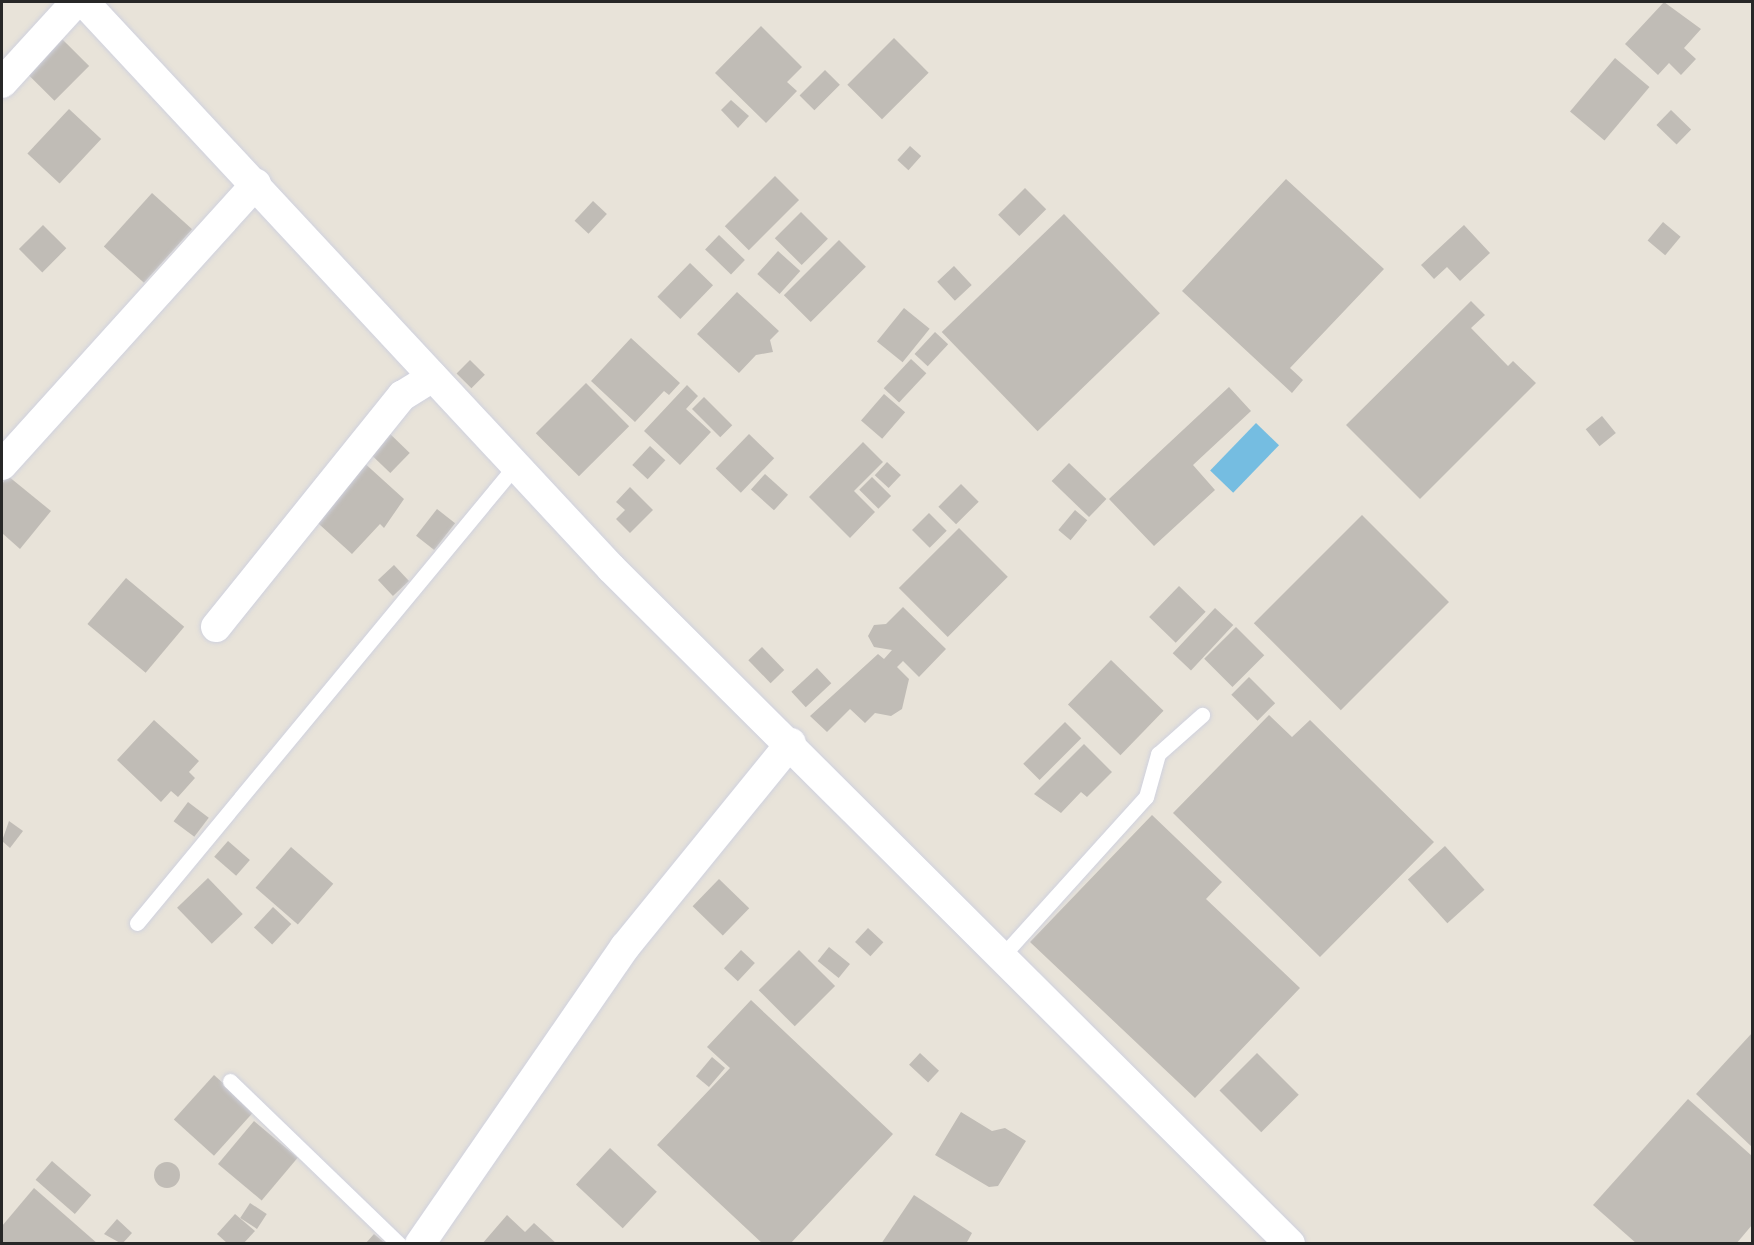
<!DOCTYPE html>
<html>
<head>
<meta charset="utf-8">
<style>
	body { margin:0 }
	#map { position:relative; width:1754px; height:1245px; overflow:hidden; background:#e8e3d9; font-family:"DejaVu Sans",sans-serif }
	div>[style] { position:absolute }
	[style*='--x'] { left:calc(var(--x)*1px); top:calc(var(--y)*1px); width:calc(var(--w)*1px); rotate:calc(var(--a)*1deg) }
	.water>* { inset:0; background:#75bde1; transform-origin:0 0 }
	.building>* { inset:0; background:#c0bcb6; transform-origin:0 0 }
	.round { border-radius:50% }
	.roads { filter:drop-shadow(0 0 2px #cfd1de) drop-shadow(0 0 2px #cfd1de) }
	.service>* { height:15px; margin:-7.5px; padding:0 7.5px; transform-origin:7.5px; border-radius:7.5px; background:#fff }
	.minor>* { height:30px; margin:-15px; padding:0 15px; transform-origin:15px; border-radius:15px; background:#fff }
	span { translate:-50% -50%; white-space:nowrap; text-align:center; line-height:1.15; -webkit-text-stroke:4.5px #fff; paint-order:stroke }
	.frame { position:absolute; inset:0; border:3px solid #272727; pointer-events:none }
</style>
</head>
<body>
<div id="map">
	<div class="water">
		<i style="left:1256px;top:423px;width:32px;height:66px;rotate:44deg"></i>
	</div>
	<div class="building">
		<i style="clip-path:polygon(1664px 2px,1701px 29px,1684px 48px,1696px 59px,1681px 75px,1669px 63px,1658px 75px,1625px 44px)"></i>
		<i style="clip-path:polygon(761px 26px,802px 67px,787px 82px,797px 91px,766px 123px,715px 73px)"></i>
		<i style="left:58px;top:35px;width:44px;height:49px;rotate:45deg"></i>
		<i style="left:894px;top:38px;width:49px;height:66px;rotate:45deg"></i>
		<i style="left:1615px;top:58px;width:45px;height:70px;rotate:40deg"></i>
		<i style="left:825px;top:70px;width:21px;height:36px;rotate:45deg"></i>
		<i style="clip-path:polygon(731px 100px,749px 116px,738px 128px,721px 110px)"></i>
		<i style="left:69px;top:109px;width:44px;height:61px;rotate:43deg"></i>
		<i style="left:1671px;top:110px;width:28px;height:21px;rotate:44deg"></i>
		<i style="left:910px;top:146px;width:15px;height:19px;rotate:42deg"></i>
		<i style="left:775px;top:176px;width:34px;height:71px;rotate:45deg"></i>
		<i style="clip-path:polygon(1286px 179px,1384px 269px,1290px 368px,1303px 380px,1292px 393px,1182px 291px)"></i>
		<i style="left:1025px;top:188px;width:30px;height:38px;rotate:45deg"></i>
		<i style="left:152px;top:193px;width:54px;height:72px;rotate:42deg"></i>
		<i style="left:593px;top:201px;width:19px;height:27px;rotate:43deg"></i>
		<i style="left:801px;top:212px;width:38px;height:37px;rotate:45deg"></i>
		<i style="left:1064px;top:214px;width:138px;height:170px;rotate:46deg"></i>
		<i style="left:1663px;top:222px;width:23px;height:24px;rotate:40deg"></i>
		<i style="left:43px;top:225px;width:33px;height:34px;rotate:45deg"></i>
		<i style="clip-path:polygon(1464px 225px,1490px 253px,1460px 281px,1447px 267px,1434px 279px,1421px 265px)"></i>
		<i style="left:719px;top:235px;width:36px;height:20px;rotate:44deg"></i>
		<i style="left:839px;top:240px;width:38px;height:78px;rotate:45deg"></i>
		<i style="left:778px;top:251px;width:30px;height:31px;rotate:42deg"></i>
		<i style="left:690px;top:263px;width:32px;height:47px;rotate:44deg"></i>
		<i style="left:954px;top:266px;width:26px;height:23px;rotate:47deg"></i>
		<i style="clip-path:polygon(737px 292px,779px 331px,770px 340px,773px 352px,756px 355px,739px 373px,697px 334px)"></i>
		<i style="clip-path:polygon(1471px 301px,1485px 315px,1471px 328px,1508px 366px,1513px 361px,1536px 383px,1420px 499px,1346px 425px)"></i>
		<i style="left:904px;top:308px;width:33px;height:43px;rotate:39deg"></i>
		<i style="left:935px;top:332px;width:18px;height:30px;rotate:43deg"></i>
		<i style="clip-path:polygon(631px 338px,680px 383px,669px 395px,664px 391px,635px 422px,591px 381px)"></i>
		<i style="left:911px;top:359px;width:21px;height:40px;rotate:43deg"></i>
		<i style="left:470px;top:360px;width:21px;height:19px;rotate:45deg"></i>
		<i style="left:586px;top:383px;width:61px;height:71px;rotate:45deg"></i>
		<i style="clip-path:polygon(687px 385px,698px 396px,686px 409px,711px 432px,680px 465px,644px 431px)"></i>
		<i style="clip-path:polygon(1229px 387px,1251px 411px,1193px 465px,1215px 490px,1154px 546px,1109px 499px)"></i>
		<i style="left:884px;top:394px;width:28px;height:35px;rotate:41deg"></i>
		<i style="left:704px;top:397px;width:40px;height:17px;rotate:45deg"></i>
		<i style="left:1602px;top:416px;width:22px;height:21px;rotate:51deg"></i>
		<i style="left:386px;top:430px;width:33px;height:28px;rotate:44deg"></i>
		<i style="left:749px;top:434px;width:35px;height:48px;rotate:44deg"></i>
		<i style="clip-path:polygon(863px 442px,883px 462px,854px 491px,875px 512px,850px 538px,809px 497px)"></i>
		<i style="left:650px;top:446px;width:21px;height:26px;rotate:43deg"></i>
		<i style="clip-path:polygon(361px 460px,404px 499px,384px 528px,380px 524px,352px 554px,309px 515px)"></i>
		<i style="left:887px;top:462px;width:19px;height:18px;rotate:43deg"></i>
		<i style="left:1069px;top:463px;width:52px;height:25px;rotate:44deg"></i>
		<i style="left:765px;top:474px;width:31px;height:21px;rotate:42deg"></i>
		<i style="clip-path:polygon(8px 476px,51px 511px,20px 549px,2px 533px,2px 484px)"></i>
		<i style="left:872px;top:477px;width:27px;height:18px;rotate:45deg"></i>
		<i style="left:961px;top:484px;width:25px;height:32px;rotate:45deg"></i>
		<i style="clip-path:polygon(630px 487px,653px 510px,630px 533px,616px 519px,625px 510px,616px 502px)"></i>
		<i style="left:437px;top:509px;width:23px;height:34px;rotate:38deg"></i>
		<i style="left:1075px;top:510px;width:16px;height:26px;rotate:40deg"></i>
		<i style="left:929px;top:513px;width:25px;height:24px;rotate:45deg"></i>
		<i style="left:1362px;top:515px;width:123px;height:153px;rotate:45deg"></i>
		<i style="left:959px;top:528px;width:69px;height:85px;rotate:45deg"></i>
		<i style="left:394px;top:565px;width:22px;height:22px;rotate:47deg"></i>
		<i style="left:126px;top:578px;width:76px;height:60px;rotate:40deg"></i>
		<i style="left:1179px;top:586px;width:37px;height:43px;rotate:44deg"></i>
		<i style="clip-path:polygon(903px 607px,946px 649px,919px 677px,903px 661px,897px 667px,909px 679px,902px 709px,891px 716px,875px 713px,865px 723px,850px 709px,827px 732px,810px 716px,878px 654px,884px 659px,892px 650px,874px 647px,868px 636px,874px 625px,886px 624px)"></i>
		<i style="left:1215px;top:608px;width:25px;height:62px;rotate:43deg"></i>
		<i style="left:1236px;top:627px;width:40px;height:45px;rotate:45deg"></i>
		<i style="left:762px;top:647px;width:32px;height:19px;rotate:46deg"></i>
		<i style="left:1111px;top:660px;width:73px;height:62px;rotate:44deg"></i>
		<i style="left:817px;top:668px;width:21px;height:35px;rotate:47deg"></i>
		<i style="left:1249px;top:677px;width:37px;height:25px;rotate:45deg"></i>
		<i style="clip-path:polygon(1269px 715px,1292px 737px,1310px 720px,1434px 842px,1320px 957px,1173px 813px)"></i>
		<i style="clip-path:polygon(154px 720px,199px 761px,189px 772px,195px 778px,178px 797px,171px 791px,161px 802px,117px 760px)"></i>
		<i style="left:1065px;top:722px;width:23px;height:59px;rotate:45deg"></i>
		<i style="clip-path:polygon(1084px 744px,1112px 772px,1087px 797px,1081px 792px,1061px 813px,1034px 794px)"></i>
		<i style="left:188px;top:802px;width:26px;height:24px;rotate:37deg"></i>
		<i style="clip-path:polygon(1152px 815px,1222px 882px,1206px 899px,1300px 988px,1195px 1098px,1030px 942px)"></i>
		<i style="clip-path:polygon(9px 821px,23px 831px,10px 848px,2px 841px)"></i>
		<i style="left:228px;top:841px;width:29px;height:21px;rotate:41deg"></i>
		<i style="left:1445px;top:846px;width:59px;height:50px;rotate:48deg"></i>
		<i style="left:291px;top:847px;width:56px;height:54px;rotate:41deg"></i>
		<i style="left:208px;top:878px;width:50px;height:43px;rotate:46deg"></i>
		<i style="left:719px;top:879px;width:42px;height:38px;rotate:44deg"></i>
		<i style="left:273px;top:907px;width:25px;height:28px;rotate:43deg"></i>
		<i style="left:868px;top:928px;width:21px;height:19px;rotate:43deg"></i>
		<i style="left:829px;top:947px;width:27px;height:18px;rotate:39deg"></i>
		<i style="left:741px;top:950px;width:19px;height:25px;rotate:43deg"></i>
		<i style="left:799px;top:950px;width:51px;height:57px;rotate:45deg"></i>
		<i style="clip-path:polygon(751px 1000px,893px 1134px,790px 1244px,763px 1244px,657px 1145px,730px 1068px,707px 1047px)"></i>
		<i style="clip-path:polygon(1752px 1033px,1752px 1147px,1696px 1094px)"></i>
		<i style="left:920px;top:1053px;width:26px;height:16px;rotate:43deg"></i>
		<i style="left:1257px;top:1053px;width:59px;height:53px;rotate:45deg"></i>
		<i style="left:712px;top:1057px;width:17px;height:25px;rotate:40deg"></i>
		<i style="left:214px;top:1075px;width:54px;height:60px;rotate:42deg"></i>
		<i style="clip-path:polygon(1688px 1099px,1752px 1156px,1752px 1225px,1736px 1244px,1637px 1244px,1593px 1205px)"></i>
		<i style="clip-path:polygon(961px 1112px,992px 1131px,1005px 1128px,1026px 1141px,998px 1186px,989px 1187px,935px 1155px)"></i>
		<i style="left:254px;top:1121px;width:57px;height:56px;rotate:40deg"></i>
		<i style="left:610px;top:1148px;width:64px;height:50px;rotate:43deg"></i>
		<i style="left:52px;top:1161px;width:52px;height:25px;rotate:41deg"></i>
		<i class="round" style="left:154px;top:1162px;width:26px;height:26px"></i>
		<i style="clip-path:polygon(34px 1188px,98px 1244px,2px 1244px,2px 1226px)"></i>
		<i style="clip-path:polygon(914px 1195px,972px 1233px,966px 1244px,881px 1244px)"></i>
		<i style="left:250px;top:1203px;width:20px;height:18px;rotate:33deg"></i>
		<i style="clip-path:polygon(235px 1214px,255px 1231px,243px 1244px,228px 1244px,217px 1234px)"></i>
		<i style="clip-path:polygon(507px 1215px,525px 1232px,534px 1223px,557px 1244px,482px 1244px)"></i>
		<i style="clip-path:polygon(117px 1219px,132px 1233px,122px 1244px,104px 1234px)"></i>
		<i style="clip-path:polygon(374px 1234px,386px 1244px,365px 1244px)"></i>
	</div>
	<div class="roads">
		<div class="service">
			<i style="--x:137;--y:923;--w:593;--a:-50.4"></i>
			<i style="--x:1003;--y:955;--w:213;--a:-47.9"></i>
			<i style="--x:1146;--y:797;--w:45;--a:-74.4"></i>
			<i style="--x:1158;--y:754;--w:59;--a:-41.6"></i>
			<i style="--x:230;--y:1081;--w:235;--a:44"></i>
		</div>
		<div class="minor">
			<i style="--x:84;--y:2;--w:773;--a:47.04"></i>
			<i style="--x:611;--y:568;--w:958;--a:44.87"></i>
			<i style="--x:2;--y:83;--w:110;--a:-47.6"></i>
			<i style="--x:2;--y:465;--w:379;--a:-47.9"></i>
			<i style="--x:216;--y:627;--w:297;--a:-51.2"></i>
			<i style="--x:402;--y:396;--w:36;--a:-32"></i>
			<i style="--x:420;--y:1244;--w:361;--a:-55.4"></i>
			<i style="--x:625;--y:947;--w:263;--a:-50.9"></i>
		</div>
	</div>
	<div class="frame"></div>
</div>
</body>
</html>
